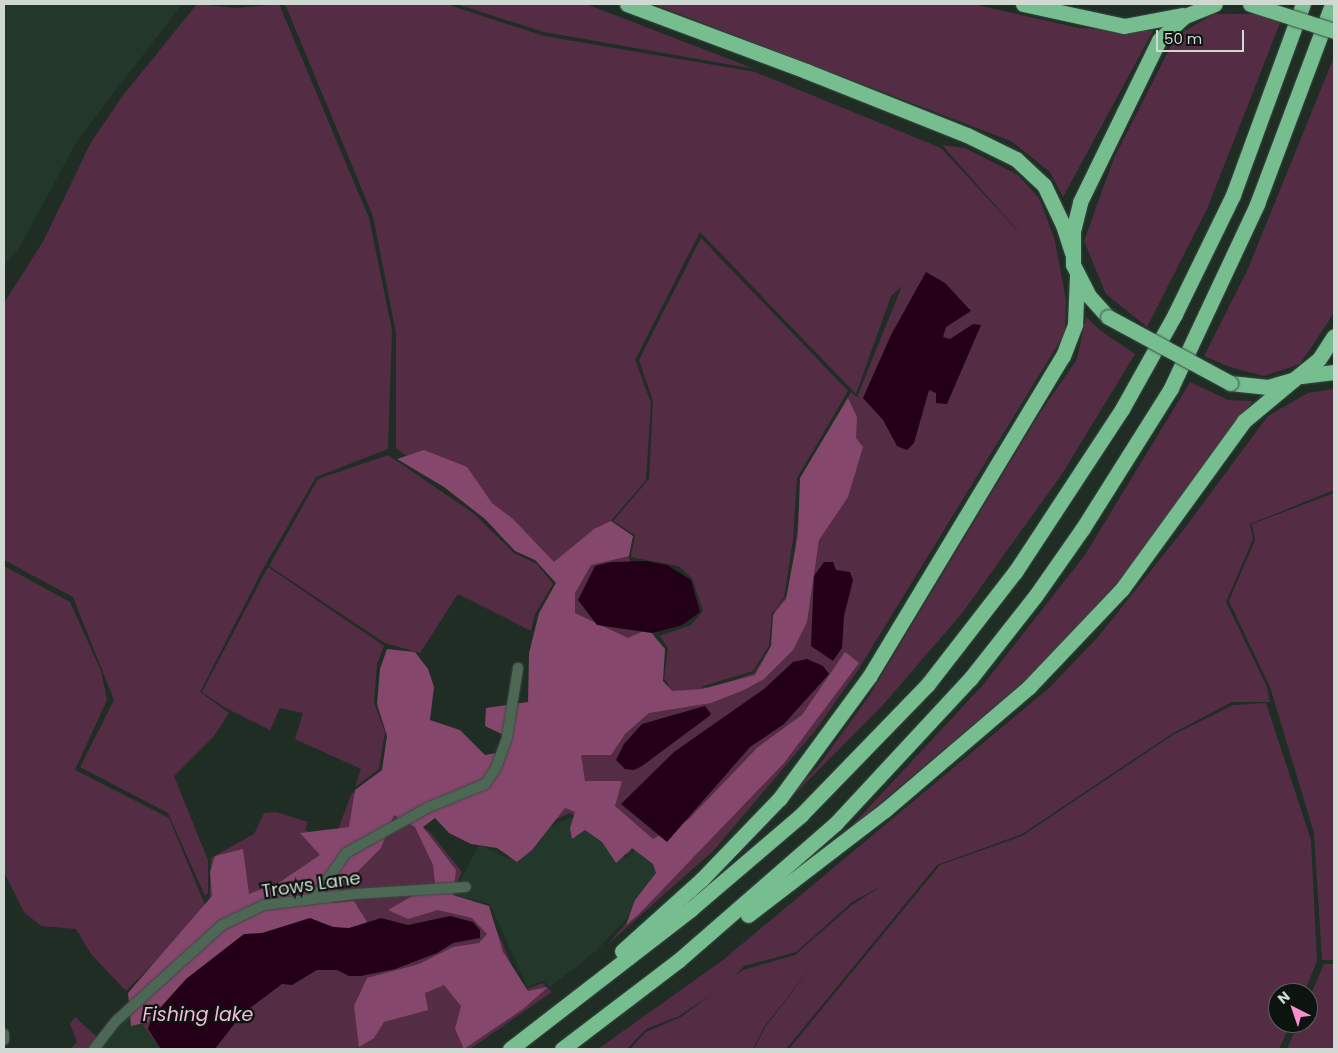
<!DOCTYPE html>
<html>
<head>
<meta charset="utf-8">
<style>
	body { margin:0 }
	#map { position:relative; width:1338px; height:1053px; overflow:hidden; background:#1f2d24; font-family:Poppins,sans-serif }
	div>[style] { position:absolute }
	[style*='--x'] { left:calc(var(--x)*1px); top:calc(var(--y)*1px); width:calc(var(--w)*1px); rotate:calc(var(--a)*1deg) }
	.built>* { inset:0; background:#23382a }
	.green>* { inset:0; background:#542d44 }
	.forest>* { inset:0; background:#86476c }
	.water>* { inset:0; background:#230017 }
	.roads { filter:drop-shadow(0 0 1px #3b4840) drop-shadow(0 0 1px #3b4840) }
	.minor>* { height:10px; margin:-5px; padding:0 5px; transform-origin:5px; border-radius:5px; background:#4c6855 }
	.motorway>* { height:15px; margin:-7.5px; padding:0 7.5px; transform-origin:7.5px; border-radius:7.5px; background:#76be90 }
	.bridges { filter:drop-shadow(0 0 1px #3b4840) drop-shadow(0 0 1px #3b4840) }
	.motorway-bridge>* { height:15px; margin:-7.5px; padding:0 7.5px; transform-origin:7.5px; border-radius:7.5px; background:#76be90 }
	span { translate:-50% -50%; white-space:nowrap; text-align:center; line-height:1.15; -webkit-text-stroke:4.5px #0d140f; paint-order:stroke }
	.street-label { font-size:18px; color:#cfd8d1 }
	.water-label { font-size:19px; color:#f4bbdb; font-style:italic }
	.frame { position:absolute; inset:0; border:5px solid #cfd8d1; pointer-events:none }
	.north { position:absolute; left:1268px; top:983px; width:50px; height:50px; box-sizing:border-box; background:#0d140f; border:1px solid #5b625d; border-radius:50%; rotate:319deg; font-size:14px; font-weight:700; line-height:20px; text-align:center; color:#cfd8d1 }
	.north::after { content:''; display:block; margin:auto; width:18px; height:22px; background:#f790cd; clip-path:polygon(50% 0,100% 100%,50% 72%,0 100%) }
	.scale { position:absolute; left:1156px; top:30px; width:88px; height:22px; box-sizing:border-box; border:2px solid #cfd8d1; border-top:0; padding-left:6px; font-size:15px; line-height:18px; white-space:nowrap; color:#cfd8d1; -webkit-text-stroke:4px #0d140f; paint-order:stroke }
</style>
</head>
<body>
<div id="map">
	<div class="built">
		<i style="clip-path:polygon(4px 4px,182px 4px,77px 141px,18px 250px,4px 264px)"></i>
		<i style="clip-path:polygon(572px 817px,627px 858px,640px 844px,673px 870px,596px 951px,550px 987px,543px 981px,527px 987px,490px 904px,453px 895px,479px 845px,511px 860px,545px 829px)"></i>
		<i style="clip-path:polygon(135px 1009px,162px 1049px,99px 1049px)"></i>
	</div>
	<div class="green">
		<i style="clip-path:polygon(197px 4px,237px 8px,279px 4px,369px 218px,392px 330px,388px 449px,316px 477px,264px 567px,200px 692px,229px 713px,214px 736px,174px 776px,208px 860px,208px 893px,205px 896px,168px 813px,80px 767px,114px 700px,73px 597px,4px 560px,4px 303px,44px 240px,90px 144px,121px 98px)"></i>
		<i style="clip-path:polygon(evenodd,285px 4px,446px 4px,544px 36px,755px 72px,941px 148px,1028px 242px,942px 145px,965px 148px,1018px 175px,1039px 198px,1054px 237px,1066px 299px,1065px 333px,858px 670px,815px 731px,714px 850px,607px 945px,675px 868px,641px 840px,627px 855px,570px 813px,544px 825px,530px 701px,562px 575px,396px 448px,396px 333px,373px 216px,285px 4px,700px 232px,856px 394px,891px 296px,902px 286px,857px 397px,851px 392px,802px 475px,793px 571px,788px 594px,774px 611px,774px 642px,754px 673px,711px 688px,700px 687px,753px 671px,769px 646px,772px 613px,784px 597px,793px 540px,797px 478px,848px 391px,701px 238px,639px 360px,653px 401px,649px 479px,613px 521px,635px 535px,631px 557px,678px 566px,692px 578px,703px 611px,691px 625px,660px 636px,668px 648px,664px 679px,669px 685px,661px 686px,656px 641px,628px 554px,599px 535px,646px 480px,651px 403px,635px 360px,700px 232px)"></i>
		<i style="clip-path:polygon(456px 4px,586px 4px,755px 69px,544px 32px)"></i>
		<i style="clip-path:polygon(653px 4px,973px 4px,1079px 28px,1153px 31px,1063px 197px,1050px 172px,1011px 141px)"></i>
		<i style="clip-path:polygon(1214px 14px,1257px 14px,1280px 23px,1207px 209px,1147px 327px,1106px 294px,1084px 241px,1114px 158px,1176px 36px)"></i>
		<i style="clip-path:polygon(1334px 57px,1334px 313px,1300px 364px,1264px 376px,1230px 367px,1204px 356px,1247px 271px)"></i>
		<i style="clip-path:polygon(1086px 317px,1101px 331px,1135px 354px,1062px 474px,963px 612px,882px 706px,758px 831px,819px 765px,869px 696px,1038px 416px,1077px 359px)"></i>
		<i style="clip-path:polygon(1190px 382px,1228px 400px,1253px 401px,1126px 573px,1036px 671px,845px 833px,982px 686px,1085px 555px)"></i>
		<i style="clip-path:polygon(evenodd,1334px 389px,1334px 490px,1250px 524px,1253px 539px,1226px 602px,1267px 687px,1270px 702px,1232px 702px,1173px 733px,1022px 834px,937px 865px,786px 1049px,754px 1049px,766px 1026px,825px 949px,764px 1027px,753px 1049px,630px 1049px,646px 1032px,681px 1017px,712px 994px,679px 1016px,646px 1029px,627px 1049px,598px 1049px,723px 960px,1049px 688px,1098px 637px,1184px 529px,1268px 416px,1308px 393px,1334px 389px,883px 885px,852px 905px,795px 955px,743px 970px,734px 977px,744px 966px,796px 952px,852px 902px,883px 885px)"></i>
		<i style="clip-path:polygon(388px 455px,473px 513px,514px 553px,537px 564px,553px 584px,535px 614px,531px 631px,458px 594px,420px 653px,385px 643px,269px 566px,318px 479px)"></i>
		<i style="clip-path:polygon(1334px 493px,1334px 960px,1322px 960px,1314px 833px,1270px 687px,1229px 601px,1255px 540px,1252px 524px)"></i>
		<i style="clip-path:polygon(4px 566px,70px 602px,101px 671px,107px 700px,75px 770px,169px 818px,207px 910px,126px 991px,91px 954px,76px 929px,41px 926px,24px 912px,4px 872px)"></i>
		<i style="clip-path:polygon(268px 567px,384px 646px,377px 664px,374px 702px,385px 732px,379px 769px,355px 787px,361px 769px,295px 739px,303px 713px,280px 708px,270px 730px,224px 707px,202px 692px)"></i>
		<i style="clip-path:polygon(1266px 703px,1311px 840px,1317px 961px,1304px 993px,1278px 993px,1278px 1023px,1291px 1023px,1279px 1049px,789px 1049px,940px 865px,1022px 836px,1173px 735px,1233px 705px)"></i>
		<i style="clip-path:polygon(352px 792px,429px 831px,462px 872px,450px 898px,487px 908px,523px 991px,542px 983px,552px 992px,470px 1049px,162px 1049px,145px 1029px,140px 1012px,209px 913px,211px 858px,254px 834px,264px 813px,276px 812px,308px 822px,305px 830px,333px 843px)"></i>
		<i style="clip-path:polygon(1324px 964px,1334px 964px,1334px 1049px,1287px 1049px,1298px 1023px,1308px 1023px,1308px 1001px)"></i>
		<i style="clip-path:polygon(75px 1017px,99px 1039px,92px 1049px,70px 1049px,77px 1042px,70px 1024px)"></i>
	</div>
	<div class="forest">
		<i style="clip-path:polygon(848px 398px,857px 417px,856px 438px,863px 447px,848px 497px,819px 540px,807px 622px,793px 650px,764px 679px,744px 690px,711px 703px,649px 713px,625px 734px,611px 755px,581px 755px,585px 781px,622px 781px,615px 806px,653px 839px,688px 820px,758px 747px,802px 715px,845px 652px,859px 663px,784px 763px,638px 915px,626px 925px,635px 900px,656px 873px,653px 864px,632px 848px,616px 863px,602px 842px,585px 830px,572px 839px,570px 828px,575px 812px,565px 808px,532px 850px,517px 862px,497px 848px,471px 844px,449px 833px,435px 818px,423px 827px,456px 870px,453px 895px,489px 906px,503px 952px,528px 991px,548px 987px,523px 1009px,464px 1049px,455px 1029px,461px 1006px,444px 985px,425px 993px,428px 1010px,384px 1022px,374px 1038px,359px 1047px,354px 1006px,367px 978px,419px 964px,453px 947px,479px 943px,487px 934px,472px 918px,438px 910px,408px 919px,388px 910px,435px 883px,433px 865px,415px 827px,394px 815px,381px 848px,340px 889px,332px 903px,354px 901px,367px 922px,355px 933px,320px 923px,171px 1008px,156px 1006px,148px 1022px,131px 1026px,128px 993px,212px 896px,210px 872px,215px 856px,243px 849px,249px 894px,280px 882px,320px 855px,300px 833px,349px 827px,355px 790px,382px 770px,387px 736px,377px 704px,380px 669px,387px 649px,415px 652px,428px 669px,434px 687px,430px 720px,460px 730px,485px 755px,507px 751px,510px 738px,485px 726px,486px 708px,528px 702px,529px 653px,539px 613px,556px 583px,535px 560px,515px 551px,485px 519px,444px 487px,397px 459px,424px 450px,467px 467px,492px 503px,513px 519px,554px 562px,594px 529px,611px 521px,633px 536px,629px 556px,591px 565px,575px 593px,575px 613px,628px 638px,648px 629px,665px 649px,663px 681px,672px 691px,702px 689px,755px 675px,771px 646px,773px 615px,786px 599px,798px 534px,800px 478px)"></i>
	</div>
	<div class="water">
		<i style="clip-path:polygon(926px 272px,945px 283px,971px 311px,946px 327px,943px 337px,950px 339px,973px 324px,981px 325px,947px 404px,936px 403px,936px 393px,929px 390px,914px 443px,907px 450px,897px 446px,883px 420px,863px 398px,891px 335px)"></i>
		<i style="clip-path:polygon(646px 561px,667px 565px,691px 580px,700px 612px,682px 625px,652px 633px,597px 625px,578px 600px,595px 566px,611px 562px)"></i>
		<i style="clip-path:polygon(824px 562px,833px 562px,836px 570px,850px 572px,853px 580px,844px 616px,842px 648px,833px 661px,811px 646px,814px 576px)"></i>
		<i style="clip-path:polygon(807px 659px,823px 666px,829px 674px,784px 724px,750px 747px,667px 842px,621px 804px,674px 752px,764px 689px,793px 662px)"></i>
		<i style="clip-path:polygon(705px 706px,711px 714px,708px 717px,642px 766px,634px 770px,625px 769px,616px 760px,624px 744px,642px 724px)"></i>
		<i style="clip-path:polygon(450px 916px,473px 922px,480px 930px,480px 938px,453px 943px,437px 953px,395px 969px,361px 976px,349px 976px,337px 970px,317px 970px,292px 985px,282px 984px,242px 1014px,215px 1049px,161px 1049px,148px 1029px,152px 1017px,186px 979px,244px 934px,262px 933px,310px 918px,333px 927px,349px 928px,381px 918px,408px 925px)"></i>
	</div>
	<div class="roads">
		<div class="minor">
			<i style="--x:314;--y:899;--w:56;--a:-55.2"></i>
			<i style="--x:346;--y:853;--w:93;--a:-29.1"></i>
			<i style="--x:427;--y:808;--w:63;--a:-22.5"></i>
			<i style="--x:485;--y:784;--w:19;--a:-55"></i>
			<i style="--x:496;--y:768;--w:33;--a:-70"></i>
			<i style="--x:507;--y:737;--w:70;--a:-80.9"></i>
			<i style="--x:4;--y:1034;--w:6;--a:90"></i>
			<i style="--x:94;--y:1049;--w:37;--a:-52"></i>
			<i style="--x:117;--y:1020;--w:142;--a:-42.1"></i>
			<i style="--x:222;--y:925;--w:47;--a:-25.5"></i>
			<i style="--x:264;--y:905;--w:92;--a:-6.9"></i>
			<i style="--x:355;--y:894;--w:111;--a:-3.6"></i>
		</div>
		<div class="motorway">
			<i style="--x:627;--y:4;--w:191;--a:20.5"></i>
			<i style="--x:806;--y:71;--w:173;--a:21.7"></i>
			<i style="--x:967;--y:135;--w:55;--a:26.1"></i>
			<i style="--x:1016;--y:159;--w:38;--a:43"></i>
			<i style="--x:1044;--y:185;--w:44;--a:64.6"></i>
			<i style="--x:1063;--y:225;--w:29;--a:72"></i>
			<i style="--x:1023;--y:4;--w:103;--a:12.3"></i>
			<i style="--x:1124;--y:26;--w:59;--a:-10.7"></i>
			<i style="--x:1108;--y:317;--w:28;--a:-132"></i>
			<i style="--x:1089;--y:296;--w:35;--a:-117"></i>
			<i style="--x:1073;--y:265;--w:34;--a:-90"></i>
			<i style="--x:1073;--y:231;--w:30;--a:-76"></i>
			<i style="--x:1080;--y:202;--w:180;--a:-64"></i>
			<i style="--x:1159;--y:40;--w:35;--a:-43"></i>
			<i style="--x:1185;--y:16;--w:32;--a:-22"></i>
			<i style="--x:1301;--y:376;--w:33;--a:-7"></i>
			<i style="--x:1230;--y:383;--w:38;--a:6"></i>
			<i style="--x:1268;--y:387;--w:26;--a:-16"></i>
			<i style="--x:1293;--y:380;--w:33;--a:-39"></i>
			<i style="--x:1319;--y:359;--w:27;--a:-57"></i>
			<i style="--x:748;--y:915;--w:173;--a:-37.5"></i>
			<i style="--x:885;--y:810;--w:189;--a:-40.5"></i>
			<i style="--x:1029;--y:687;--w:135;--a:-46.5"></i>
			<i style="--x:1122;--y:589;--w:208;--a:-54"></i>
			<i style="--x:1244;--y:421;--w:64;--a:-39.9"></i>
			<i style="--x:622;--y:951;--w:108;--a:-42"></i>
			<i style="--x:702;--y:879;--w:112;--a:-46.1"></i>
			<i style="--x:780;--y:798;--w:150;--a:-53.7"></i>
			<i style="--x:869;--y:677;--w:375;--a:-58.9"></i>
			<i style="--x:1063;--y:356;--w:34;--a:-69"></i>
			<i style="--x:1075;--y:324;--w:48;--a:-87.6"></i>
			<i style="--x:510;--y:1049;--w:229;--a:-37.7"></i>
			<i style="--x:691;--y:909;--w:145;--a:-40.5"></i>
			<i style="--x:801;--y:815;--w:182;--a:-45.9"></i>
			<i style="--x:928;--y:684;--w:142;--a:-52.2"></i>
			<i style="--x:1015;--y:572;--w:195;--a:-56.7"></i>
			<i style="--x:1122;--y:409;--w:109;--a:-60.8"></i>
			<i style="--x:1175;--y:314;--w:132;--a:-64"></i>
			<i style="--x:1233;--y:195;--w:203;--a:-69.9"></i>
			<i style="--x:562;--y:1049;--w:147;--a:-37.3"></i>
			<i style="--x:679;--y:960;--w:208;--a:-41.1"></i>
			<i style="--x:836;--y:823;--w:197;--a:-47.1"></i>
			<i style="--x:970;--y:679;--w:107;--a:-51.8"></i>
			<i style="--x:1036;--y:595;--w:82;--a:-55"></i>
			<i style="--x:1083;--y:528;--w:165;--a:-57.8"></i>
			<i style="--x:1171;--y:388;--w:203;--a:-64.9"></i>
			<i style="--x:1257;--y:204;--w:214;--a:-69.4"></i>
		</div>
	</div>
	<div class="bridges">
		<div class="motorway-bridge">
			<i style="--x:1250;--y:4;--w:88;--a:17.8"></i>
			<i style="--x:1108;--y:317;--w:139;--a:28.4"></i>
		</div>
	</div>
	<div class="street-label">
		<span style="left:311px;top:885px;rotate:-8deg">Trows Lane</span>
	</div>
	<div class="water-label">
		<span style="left:198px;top:1015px">Fishing lake</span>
	</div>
	<div class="frame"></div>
	<div class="north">N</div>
	<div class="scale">50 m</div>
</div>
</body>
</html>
